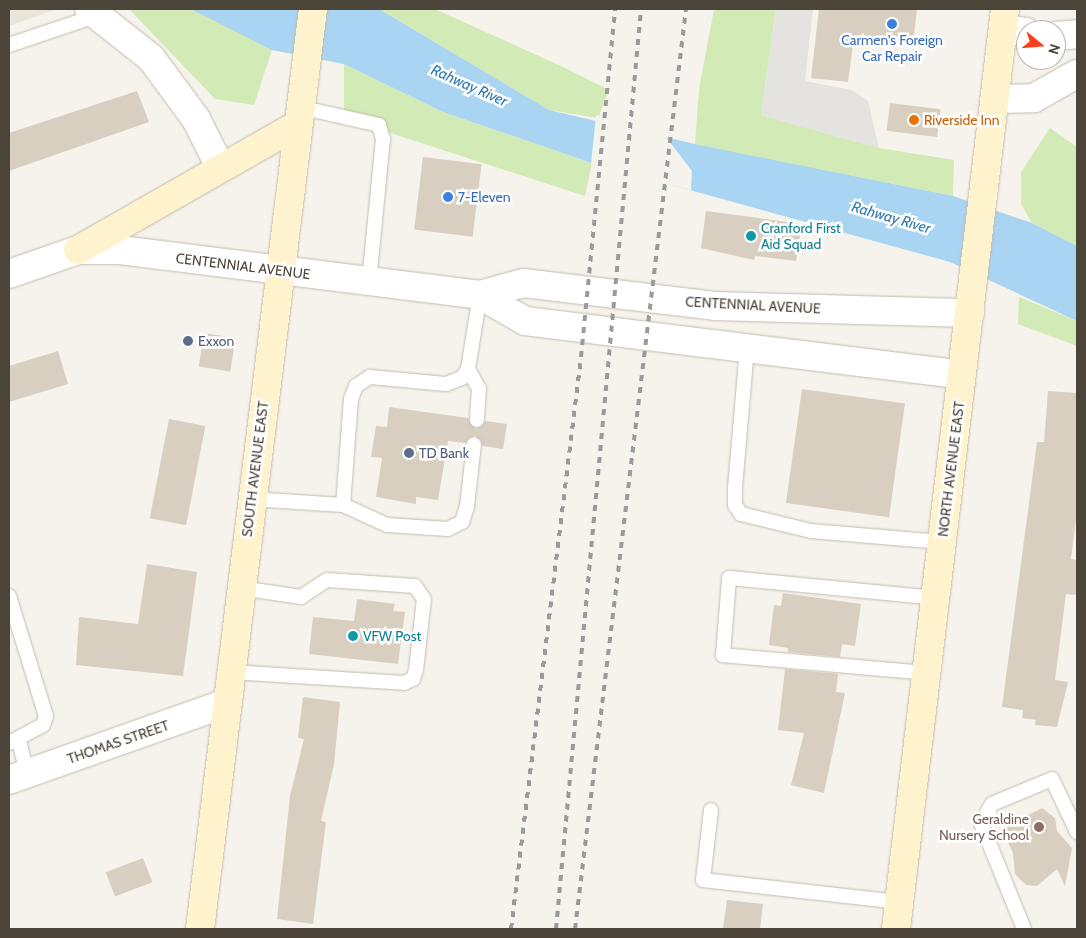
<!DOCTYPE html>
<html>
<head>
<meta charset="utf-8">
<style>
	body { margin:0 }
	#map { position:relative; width:1086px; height:938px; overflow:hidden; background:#f6f3ec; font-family:Cabin,sans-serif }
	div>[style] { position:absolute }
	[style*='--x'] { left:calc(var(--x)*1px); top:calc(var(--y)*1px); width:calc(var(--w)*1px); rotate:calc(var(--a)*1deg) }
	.residential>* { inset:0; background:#eae5da }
	.green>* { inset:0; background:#d2eab5 }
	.parking>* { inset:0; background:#e5e3e0 }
	.water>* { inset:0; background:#a9d4f2 }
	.pier>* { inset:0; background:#f6f3ec }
	.building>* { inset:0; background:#d8cfc1; transform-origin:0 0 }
	.roads { filter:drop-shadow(0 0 1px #c2bbae) drop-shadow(0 0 1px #c2bbae) }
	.service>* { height:14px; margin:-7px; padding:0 7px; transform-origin:7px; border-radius:7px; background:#fff }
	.minor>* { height:28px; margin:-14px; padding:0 14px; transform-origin:14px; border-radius:14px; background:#fff }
	.tertiary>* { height:28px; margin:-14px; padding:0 14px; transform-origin:14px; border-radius:14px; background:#fff }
	.secondary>* { height:28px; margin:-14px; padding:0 14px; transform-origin:14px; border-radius:14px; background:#fff3cd }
	.rail>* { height:4px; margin-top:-2px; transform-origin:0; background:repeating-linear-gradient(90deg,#9a9a9a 0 6px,transparent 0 12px) }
	.dots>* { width:14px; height:14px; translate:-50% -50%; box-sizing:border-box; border:2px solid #fff; border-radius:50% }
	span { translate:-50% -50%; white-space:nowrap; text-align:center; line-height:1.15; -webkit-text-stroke:5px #fff; paint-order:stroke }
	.shop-label { font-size:14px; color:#366cbe }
	.left { translate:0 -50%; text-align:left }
	.food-label { font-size:14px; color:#c56008 }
	.culture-label { font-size:14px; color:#0d838f }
	.street-label { font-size:14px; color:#4b4439 }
	.service-label { font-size:14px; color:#4e5e75 }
	.education-label { font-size:14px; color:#785e54 }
	.right { translate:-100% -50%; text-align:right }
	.water-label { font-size:15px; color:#2e7ab2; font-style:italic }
	.frame { position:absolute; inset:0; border:10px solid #4b4439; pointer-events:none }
	.north { position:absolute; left:1016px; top:20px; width:50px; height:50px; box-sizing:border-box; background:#fff; border:1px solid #b7b4b0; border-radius:50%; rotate:107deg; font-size:14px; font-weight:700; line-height:20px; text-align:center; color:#4b4439 }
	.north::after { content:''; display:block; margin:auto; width:18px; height:22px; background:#fc3f1d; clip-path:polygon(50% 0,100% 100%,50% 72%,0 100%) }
</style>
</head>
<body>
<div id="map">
	<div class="residential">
		<i style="clip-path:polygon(9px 9px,57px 9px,9px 26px)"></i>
	</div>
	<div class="green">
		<i style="clip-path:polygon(129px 9px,277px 9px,272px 50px,254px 105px,215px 99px)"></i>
		<i style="clip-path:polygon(379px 9px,435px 9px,563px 67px,609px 90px,598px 118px,549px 110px)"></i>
		<i style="clip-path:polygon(714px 9px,776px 9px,761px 115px,879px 148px,954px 160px,953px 196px,695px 144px,699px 89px)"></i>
		<i style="clip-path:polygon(344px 64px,443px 112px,592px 163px,585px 196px,344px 118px)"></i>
		<i style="clip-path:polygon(1050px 128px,1077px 147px,1077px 246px,1032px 223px,1021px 204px,1021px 172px)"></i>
		<i style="clip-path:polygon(1019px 297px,1077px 321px,1077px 346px,1018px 324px)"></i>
	</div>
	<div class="parking">
		<i style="clip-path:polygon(776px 9px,813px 9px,805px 81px,852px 90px,868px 101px,879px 148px,761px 115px)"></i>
	</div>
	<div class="water">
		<i style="clip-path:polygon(191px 9px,379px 9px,549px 110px,695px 144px,953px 196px,1032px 223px,1077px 246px,1077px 321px,950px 262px,592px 163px,443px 112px,344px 64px,272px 50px)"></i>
	</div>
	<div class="pier">
		<i style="clip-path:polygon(596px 115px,663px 133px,692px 171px,691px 190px,591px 165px)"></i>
	</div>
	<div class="building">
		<i style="clip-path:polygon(819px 9px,917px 9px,913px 44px,854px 37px,848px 82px,811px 78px)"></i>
		<i style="clip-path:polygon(137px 91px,149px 122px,9px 171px,9px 133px)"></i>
		<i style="left:890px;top:103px;width:51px;height:28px;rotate:7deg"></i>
		<i style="left:423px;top:157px;width:59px;height:73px;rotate:7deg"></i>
		<i style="clip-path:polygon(706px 211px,802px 224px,796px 261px,755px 256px,754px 260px,701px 248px)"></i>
		<i style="left:204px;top:333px;width:32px;height:34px;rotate:9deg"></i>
		<i style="clip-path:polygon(58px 351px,68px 384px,9px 402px,9px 366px)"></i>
		<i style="left:802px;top:389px;width:104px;height:115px;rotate:8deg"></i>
		<i style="clip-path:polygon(1048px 391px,1077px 393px,1077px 511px,1071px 559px,1077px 560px,1077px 595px,1066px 594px,1055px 680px,1068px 682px,1057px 727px,1035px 725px,1036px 720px,1022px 718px,1023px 710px,1002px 707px,1037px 442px,1044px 442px)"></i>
		<i style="clip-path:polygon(389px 407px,468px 418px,476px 429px,486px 421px,507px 424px,503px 449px,483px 446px,475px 435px,465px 443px,448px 441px,438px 500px,416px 497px,416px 504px,376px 497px,382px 458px,371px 457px,376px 426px,387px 427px)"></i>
		<i style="left:169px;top:419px;width:37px;height:101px;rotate:11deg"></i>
		<i style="clip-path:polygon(147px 564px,197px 572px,183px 676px,76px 665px,79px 617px,138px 624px)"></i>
		<i style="clip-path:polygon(783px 593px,861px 604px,855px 646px,842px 644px,840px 657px,788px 652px,788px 648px,769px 645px,774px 605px,781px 606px)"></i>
		<i style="clip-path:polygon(357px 599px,395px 604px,393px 611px,405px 612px,398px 664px,309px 654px,313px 617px,354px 621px)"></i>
		<i style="clip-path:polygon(785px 669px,838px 674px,836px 692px,845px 693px,824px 793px,791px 785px,804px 733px,778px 730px)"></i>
		<i style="clip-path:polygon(303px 697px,340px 702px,334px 764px,321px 821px,326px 822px,313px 924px,277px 919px,290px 796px,304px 739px,298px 738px)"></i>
		<i style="clip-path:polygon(1042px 808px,1055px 818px,1057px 831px,1072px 848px,1065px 886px,1057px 869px,1037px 886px,1026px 885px,1015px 874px,1013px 853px,1001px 828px)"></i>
		<i style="left:143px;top:858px;width:26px;height:40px;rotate:69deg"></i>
		<i style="clip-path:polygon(727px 900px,763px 904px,760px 929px,723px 929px)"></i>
	</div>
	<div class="roads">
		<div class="service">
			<i style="--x:9;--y:45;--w:94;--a:-18.6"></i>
			<i style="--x:299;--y:107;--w:82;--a:12.7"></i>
			<i style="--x:379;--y:125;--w:15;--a:74"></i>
			<i style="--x:383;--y:139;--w:145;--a:95.6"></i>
			<i style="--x:747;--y:348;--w:142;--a:94.9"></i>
			<i style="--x:735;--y:489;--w:16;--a:90"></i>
			<i style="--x:735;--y:505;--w:11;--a:56"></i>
			<i style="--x:741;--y:514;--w:72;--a:13.7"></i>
			<i style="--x:811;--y:531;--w:131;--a:4.8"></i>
			<i style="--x:468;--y:369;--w:23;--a:61"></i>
			<i style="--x:479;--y:389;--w:31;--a:94"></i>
			<i style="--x:251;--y:499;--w:92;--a:3.7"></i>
			<i style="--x:343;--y:505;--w:48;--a:24.4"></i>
			<i style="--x:387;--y:525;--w:61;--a:3.8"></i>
			<i style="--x:448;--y:529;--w:16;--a:-27"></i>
			<i style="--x:462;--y:522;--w:16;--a:-72"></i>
			<i style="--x:467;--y:507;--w:63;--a:-83.7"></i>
			<i style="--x:343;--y:505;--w:106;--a:-85.7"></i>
			<i style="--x:351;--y:399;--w:14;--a:-69"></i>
			<i style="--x:356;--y:386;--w:17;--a:-33"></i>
			<i style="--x:370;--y:377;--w:76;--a:5.3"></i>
			<i style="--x:446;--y:384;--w:17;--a:-21"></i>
			<i style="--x:462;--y:378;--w:11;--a:-56"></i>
			<i style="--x:468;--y:369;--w:75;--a:-80.8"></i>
			<i style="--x:9;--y:596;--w:126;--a:72.9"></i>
			<i style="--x:46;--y:716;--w:9;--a:108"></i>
			<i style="--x:43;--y:725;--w:38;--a:152"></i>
			<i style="--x:231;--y:672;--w:173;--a:3.6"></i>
			<i style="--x:404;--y:683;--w:10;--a:-24"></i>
			<i style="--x:413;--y:679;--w:9;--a:-72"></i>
			<i style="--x:416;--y:670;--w:71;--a:-83.6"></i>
			<i style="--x:424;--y:599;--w:16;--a:-125"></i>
			<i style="--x:415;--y:586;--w:88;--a:-176.1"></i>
			<i style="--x:327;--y:580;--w:31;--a:147"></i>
			<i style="--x:301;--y:597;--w:61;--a:-171.5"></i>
			<i style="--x:927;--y:673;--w:205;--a:-175"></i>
			<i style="--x:723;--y:655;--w:77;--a:-85.5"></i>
			<i style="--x:729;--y:578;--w:208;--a:5.5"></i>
			<i style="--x:19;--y:741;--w:34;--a:76"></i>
			<i style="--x:711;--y:810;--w:70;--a:96.5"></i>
			<i style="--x:703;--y:880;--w:198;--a:6.4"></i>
			<i style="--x:1024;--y:929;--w:114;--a:-112.1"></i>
			<i style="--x:981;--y:823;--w:22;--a:-60"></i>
			<i style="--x:992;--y:804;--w:65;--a:-22.6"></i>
			<i style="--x:1052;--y:779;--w:59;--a:64.7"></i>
		</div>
		<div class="minor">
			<i style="--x:89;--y:9;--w:79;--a:38.3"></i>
			<i style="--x:151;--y:58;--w:76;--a:53.6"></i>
			<i style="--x:196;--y:119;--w:54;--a:63.4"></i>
			<i style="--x:9;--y:780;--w:231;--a:-19.5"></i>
		</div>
		<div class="tertiary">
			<i style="--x:1003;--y:29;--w:23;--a:7"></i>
			<i style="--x:1056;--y:36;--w:21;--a:-5"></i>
			<i style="--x:995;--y:99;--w:39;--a:-1"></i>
			<i style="--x:1034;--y:98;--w:49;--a:-29.2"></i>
			<i style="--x:9;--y:274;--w:73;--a:-19.2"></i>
			<i style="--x:78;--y:250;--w:42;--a:0"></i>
			<i style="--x:120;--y:250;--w:363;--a:7.1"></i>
			<i style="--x:480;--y:295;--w:45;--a:-15.6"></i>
			<i style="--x:523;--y:283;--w:193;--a:6.8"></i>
			<i style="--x:715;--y:306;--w:255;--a:1.6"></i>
			<i style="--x:480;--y:295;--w:52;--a:30"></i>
			<i style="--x:525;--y:321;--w:440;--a:7"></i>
		</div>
		<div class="secondary">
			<i style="--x:78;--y:250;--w:252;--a:-29.7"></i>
			<i style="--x:200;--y:929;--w:927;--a:-83"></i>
			<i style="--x:896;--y:929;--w:926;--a:-83.24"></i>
		</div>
	</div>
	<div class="rail">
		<i style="--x:511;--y:929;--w:576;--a:-83.02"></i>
		<i style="--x:581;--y:357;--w:350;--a:-84.4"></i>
		<i style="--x:556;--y:929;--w:924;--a:-84.72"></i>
		<i style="--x:575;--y:929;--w:927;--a:-83.12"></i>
	</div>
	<div class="dots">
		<i style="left:892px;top:24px;background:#3f7fe0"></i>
		<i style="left:914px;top:120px;background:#e8710a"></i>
		<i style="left:448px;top:197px;background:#3f7fe0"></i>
		<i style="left:751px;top:236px;background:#0f9aa8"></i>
		<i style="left:188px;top:341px;background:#5c6f8a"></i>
		<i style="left:409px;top:453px;background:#5c6f8a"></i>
		<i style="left:353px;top:636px;background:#0f9aa8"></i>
		<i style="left:1039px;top:827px;background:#8d6e63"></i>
	</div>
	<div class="shop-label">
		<span style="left:892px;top:48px">Carmen's Foreign<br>Car Repair</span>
		<span class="left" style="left:458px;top:197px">7-Eleven</span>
	</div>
	<div class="food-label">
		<span class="left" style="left:924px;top:120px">Riverside Inn</span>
	</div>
	<div class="culture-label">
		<span class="left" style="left:761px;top:236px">Cranford First<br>Aid Squad</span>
		<span class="left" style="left:363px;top:636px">VFW Post</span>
	</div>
	<div class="street-label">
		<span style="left:243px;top:266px;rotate:7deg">CENTENNIAL AVENUE</span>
		<span style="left:753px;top:305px;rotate:3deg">CENTENNIAL AVENUE</span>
		<span style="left:255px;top:469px;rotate:-83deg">SOUTH AVENUE EAST</span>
		<span style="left:951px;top:469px;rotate:-83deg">NORTH AVENUE EAST</span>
		<span style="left:118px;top:742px;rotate:-19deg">THOMAS STREET</span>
	</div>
	<div class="service-label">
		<span class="left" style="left:198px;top:341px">Exxon</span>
		<span class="left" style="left:419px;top:453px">TD Bank</span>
	</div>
	<div class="education-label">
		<span class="right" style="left:1029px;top:827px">Geraldine<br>Nursery School</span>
	</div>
	<div class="water-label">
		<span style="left:469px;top:86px;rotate:24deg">Rahway River</span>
		<span style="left:891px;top:218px;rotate:16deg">Rahway River</span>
	</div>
	<div class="frame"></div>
	<div class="north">N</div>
</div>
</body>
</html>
